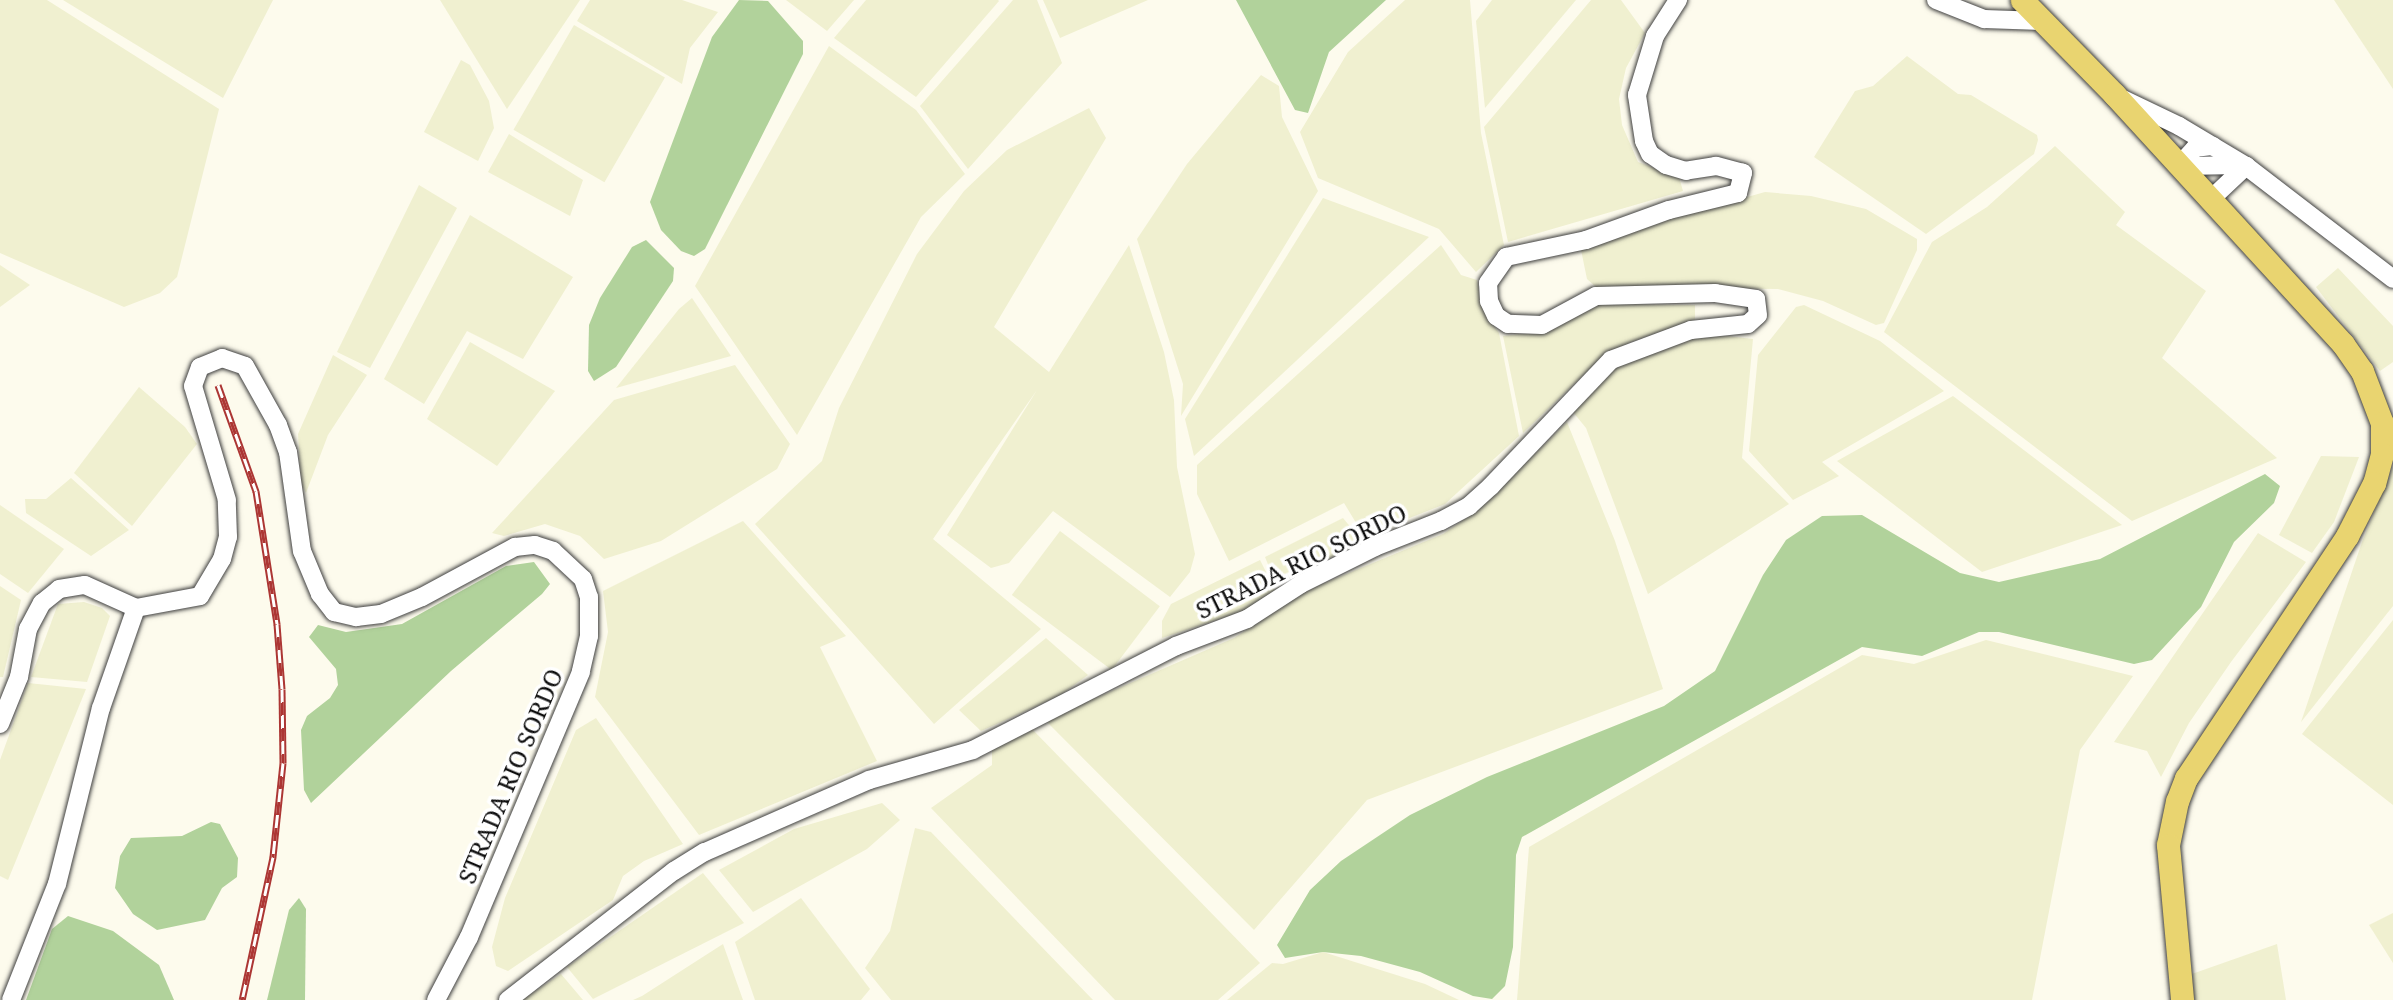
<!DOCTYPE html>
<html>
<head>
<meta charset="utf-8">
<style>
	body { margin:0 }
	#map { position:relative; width:2393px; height:1000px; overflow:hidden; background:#fdfbed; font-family:"Noto Serif",serif }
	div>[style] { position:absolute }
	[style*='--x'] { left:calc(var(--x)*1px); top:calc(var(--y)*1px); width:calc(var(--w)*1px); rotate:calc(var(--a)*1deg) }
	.farmland>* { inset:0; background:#f0f0d0; transform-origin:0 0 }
	.forest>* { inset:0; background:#b1d29b }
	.roads { filter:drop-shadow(0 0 2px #3f3f3f) drop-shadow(0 0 2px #3f3f3f) }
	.minor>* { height:18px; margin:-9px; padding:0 9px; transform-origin:9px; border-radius:9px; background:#fff }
	.major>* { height:23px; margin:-11.5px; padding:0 11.5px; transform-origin:11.5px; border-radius:11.5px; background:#e9d470 }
	.rail>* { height:7px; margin-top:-3.5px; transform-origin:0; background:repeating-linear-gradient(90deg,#fff 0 13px,#ac3634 0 26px); box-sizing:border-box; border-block:2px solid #ac3634 }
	span { translate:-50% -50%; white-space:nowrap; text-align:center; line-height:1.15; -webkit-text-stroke:7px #fff; paint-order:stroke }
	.street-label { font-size:24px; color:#0c0c0c }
</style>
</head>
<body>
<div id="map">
	<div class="farmland">
		<i style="clip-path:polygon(0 0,47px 0,219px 109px,177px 277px,160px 293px,124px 307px,0 253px)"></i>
		<i style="clip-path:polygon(63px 0,273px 0,223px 98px)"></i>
		<i style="clip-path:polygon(440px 0,580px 0,507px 109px)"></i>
		<i style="clip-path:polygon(590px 0,682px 0,718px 12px,690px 48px,682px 84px,577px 21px)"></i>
		<i style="clip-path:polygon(786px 0,854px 0,827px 31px)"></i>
		<i style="clip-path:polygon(866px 0,998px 0,999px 1px,916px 97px,834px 38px)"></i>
		<i style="clip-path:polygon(1013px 0,1037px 0,1062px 63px,968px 169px,920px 106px)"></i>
		<i style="clip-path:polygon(1043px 0,1148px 0,1060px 38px)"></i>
		<i style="clip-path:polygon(1405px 0,1470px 0,1481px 133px,1504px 245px,1476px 272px,1439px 229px,1318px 178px,1300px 132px,1348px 52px)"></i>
		<i style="clip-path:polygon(1492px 0,1576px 0,1485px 108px,1476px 21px)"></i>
		<i style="clip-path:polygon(1591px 0,1621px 0,1645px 33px,1626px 68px,1619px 99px,1622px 125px,1638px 162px,1679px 177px,1683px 191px,1508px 242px,1484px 127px)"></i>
		<i style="clip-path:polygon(2334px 0,2393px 0,2393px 89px)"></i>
		<i style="left:574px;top:25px;width:105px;height:121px;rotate:30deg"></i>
		<i style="clip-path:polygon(829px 46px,916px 110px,965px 174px,921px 217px,797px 435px,695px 286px)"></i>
		<i style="clip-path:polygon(1907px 56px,1958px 94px,1971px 95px,2037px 135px,2038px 140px,2034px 154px,1926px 234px,1814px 157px,1855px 91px,1873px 86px)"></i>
		<i style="clip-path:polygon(461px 60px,470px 65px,489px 101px,494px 128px,478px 161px,424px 132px)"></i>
		<i style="clip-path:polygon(1261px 75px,1279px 86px,1282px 117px,1318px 191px,1181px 416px,1183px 384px,1137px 239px,1187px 164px)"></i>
		<i style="clip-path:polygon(1089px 108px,1106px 138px,994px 327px,1049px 372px,1129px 245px,1164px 352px,1174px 400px,1177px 467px,1195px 554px,1190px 572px,1170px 597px,1053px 511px,1009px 563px,991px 568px,947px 535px,1037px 390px,933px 539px,1041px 629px,934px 724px,755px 524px,822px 461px,839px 408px,917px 254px,964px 191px,1007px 150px)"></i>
		<i style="clip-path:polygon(509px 134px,583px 180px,570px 216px,488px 172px)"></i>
		<i style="clip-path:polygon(2055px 146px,2125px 212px,2116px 225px,2206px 291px,2162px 358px,2277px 458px,2132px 521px,1884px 332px,1932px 242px,1987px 207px)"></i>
		<i style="clip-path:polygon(419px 185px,457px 208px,370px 368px,337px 352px)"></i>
		<i style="clip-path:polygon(1765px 192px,1811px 196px,1866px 209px,1917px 239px,1917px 250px,1884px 323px,1876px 325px,1823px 301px,1778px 289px,1596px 287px,1587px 279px,1581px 250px,1637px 228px)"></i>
		<i style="clip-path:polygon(1323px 198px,1429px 237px,1194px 456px,1185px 419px)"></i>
		<i style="clip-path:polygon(470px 215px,573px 277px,523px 359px,467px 331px,424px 404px,384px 379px)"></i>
		<i style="clip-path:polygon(1441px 245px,1461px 275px,1477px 280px,1484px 312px,1499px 333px,1519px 436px,1445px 504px,1364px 536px,1344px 503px,1229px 561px,1197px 494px,1197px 465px)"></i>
		<i style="clip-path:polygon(0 265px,30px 285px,0 307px)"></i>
		<i style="clip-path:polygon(2338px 268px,2393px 326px,2393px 362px,2380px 371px,2316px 287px)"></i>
		<i style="clip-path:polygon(692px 298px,731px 356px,616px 388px,679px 309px)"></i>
		<i style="clip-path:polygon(1598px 304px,1695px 305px,1695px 320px,1631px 342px,1596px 363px,1523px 433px,1503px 336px,1537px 332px)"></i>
		<i style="clip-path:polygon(1804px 305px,1880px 341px,1944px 391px,1822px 462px,1839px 476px,1793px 500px,1749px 451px,1758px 355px,1796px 307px)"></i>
		<i style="clip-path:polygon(1710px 334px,1753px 339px,1742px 458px,1789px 504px,1648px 594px,1586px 428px,1573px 412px,1618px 366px,1647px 350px)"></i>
		<i style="clip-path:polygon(470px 342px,555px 391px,497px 466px,427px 419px)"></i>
		<i style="clip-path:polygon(333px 355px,367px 375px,328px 435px,306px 493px,301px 484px,298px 434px)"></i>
		<i style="clip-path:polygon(735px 365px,790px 444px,777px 469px,661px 541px,604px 559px,580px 536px,545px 524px,504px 536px,492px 533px,614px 400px)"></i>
		<i style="clip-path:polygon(139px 387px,185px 427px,197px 444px,132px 526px,74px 473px)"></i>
		<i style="clip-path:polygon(1953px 396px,2122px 525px,1982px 572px,1837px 461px)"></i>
		<i style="clip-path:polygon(1567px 422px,1615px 541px,1663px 689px,1367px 800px,1254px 930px,1045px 720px,1234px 638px,1310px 589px,1443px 534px,1478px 510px)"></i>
		<i style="clip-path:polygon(2321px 456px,2359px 457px,2334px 522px,2312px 553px,2279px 535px)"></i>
		<i style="clip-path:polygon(2393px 466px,2393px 606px,2301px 722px,2362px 542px)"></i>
		<i style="clip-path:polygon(71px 478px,129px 530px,91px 556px,26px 513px,25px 499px,46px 499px)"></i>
		<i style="clip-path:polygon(0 505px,64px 549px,28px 593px,0 574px)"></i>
		<i style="clip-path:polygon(1343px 518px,1362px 541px,1277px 586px,1265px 557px)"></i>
		<i style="clip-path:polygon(743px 521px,846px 636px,820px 647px,877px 761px,699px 835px,595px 697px,608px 632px,603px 591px)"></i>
		<i style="left:1060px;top:531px;width:125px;height:80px;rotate:37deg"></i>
		<i style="clip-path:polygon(2258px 533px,2306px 562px,2231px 662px,2189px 723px,2161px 777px,2147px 751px,2114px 742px)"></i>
		<i style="clip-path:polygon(1260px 560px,1275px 590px,1244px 611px,1162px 638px,1162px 621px,1171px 604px)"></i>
		<i style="clip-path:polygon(0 586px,21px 600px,3px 677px,0 677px)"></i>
		<i style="clip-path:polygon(84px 602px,102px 608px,110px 616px,87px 682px,31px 677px,58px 604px)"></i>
		<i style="clip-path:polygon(2393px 620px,2393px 805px,2302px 734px)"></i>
		<i style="clip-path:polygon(1046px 638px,1088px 675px,1059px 696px,981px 731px,959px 710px)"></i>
		<i style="clip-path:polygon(1986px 640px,2133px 676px,2080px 750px,2032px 1000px,1517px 1000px,1529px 847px,1862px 655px,1914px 664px)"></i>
		<i style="clip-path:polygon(28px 683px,86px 689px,8px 880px,0 876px,0 760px)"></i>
		<i style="clip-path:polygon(596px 718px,683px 844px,644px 861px,623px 876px,613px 900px,508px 971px,496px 966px,492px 947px,505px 898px,576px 730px)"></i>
		<i style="clip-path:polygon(1032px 729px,1260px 963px,1218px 1000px,1115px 1000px,931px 808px,992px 765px,992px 750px)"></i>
		<i style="clip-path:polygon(882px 803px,900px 820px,867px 849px,753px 912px,719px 870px,794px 829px)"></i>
		<i style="clip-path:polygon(915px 828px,931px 832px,1093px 1000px,891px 1000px,865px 968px,890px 931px)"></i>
		<i style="clip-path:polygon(703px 873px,744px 923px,593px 999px,567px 967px)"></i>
		<i style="clip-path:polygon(801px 898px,870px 989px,861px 1000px,755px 1000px,735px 942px)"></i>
		<i style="clip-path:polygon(2393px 913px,2393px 963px,2369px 925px)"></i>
		<i style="clip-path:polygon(723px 944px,743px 1000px,633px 1000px,642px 996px)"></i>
		<i style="clip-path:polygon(2277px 944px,2286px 1000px,2190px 1000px,2189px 975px)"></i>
		<i style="clip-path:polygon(1323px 952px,1425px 984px,1459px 1000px,1227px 1000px,1272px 963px,1283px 964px)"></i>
		<i style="clip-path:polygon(561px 974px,583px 1000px,522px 1000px)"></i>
	</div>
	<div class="forest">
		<i style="clip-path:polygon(739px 0,768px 1px,803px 41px,803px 54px,705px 249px,694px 256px,681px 251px,661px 230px,650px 202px,712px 37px)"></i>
		<i style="clip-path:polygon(1236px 0,1386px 0,1329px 52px,1308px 113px,1295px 110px)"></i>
		<i style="clip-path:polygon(646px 240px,674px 268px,673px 281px,616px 367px,594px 381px,588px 371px,589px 325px,600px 298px,632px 247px)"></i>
		<i style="clip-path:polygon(2265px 474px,2280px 486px,2274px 503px,2234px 542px,2201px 607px,2152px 660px,2134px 664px,1999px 632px,1979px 632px,1922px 656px,1862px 647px,1522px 837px,1516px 855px,1513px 947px,1505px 986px,1492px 999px,1473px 996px,1420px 972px,1361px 956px,1323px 952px,1285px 958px,1277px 945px,1310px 890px,1341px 861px,1410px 815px,1487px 777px,1664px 706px,1715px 671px,1763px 575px,1786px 540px,1822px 516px,1862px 515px,1960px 573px,1999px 582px,2100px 559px)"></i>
		<i style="clip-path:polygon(534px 562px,550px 584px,542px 594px,451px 671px,311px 803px,304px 790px,301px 730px,307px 716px,330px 698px,338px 685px,336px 669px,309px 637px,318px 625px,346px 632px,402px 624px,506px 566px)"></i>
		<i style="clip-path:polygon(211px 822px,220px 824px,238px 858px,237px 877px,222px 888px,205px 920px,157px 930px,133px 914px,115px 888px,120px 856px,131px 838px,182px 836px)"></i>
		<i style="clip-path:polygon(299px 898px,306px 909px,305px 1000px,267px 1000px,289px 910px)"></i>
		<i style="clip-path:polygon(68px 916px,113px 931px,159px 965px,174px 1000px,26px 1000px,52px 929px)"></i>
	</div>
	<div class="roads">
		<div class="minor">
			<i style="--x:1936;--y:0;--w:52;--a:21.6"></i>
			<i style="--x:1984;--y:19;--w:58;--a:2"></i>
			<i style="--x:2123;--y:99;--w:62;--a:25.7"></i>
			<i style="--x:2179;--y:126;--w:78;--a:30.8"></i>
			<i style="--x:2246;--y:166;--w:185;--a:37.5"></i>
			<i style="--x:2213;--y:146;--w:18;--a:174"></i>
			<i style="--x:2195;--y:148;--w:24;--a:132"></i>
			<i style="--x:2179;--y:166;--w:64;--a:-0.9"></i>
			<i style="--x:2210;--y:200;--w:50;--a:-43.4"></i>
			<i style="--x:0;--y:724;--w:51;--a:-68"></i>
			<i style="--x:19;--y:677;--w:49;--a:-79.4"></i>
			<i style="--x:28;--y:629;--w:30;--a:-62"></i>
			<i style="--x:42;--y:603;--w:22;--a:-39"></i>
			<i style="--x:59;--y:589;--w:26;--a:-9"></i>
			<i style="--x:85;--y:585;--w:56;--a:24.3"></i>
			<i style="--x:136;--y:608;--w:65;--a:-10.6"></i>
			<i style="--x:200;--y:596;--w:43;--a:-59.3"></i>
			<i style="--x:222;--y:559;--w:23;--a:-75"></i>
			<i style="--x:228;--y:537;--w:37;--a:-92"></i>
			<i style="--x:227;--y:500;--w:119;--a:-106.6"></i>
			<i style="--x:193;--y:386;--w:20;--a:-70"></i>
			<i style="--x:200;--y:367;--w:24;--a:-22"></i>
			<i style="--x:222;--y:358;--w:24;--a:19"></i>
			<i style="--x:245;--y:366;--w:68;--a:60.8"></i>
			<i style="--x:278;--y:425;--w:29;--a:70"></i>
			<i style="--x:288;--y:452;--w:100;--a:82"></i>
			<i style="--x:302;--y:551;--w:47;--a:67.3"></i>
			<i style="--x:320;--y:594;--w:23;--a:52"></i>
			<i style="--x:334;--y:612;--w:23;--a:13"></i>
			<i style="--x:356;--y:617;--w:25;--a:-7"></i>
			<i style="--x:381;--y:614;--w:44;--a:-22.5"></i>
			<i style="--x:422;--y:597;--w:106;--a:-28.3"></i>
			<i style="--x:515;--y:547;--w:20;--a:-6"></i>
			<i style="--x:535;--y:545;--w:19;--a:18"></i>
			<i style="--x:553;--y:551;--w:41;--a:43"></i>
			<i style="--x:583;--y:579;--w:19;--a:72"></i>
			<i style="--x:589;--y:597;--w:39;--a:90"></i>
			<i style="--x:589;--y:636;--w:37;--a:103"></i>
			<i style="--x:581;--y:672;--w:288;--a:112.9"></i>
			<i style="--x:469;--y:937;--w:71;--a:117.6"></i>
			<i style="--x:11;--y:1000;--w:125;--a:-68.4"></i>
			<i style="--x:57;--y:884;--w:181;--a:-76"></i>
			<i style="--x:101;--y:708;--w:106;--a:-70.7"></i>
			<i style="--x:508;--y:1000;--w:210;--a:-37.9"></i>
			<i style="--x:674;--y:871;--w:36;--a:-32"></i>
			<i style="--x:705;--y:852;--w:179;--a:-23.7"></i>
			<i style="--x:869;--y:780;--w:108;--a:-16.1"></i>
			<i style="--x:973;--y:750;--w:228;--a:-27.1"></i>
			<i style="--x:1176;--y:646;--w:76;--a:-20.8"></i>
			<i style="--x:1247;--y:619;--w:64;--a:-32.9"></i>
			<i style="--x:1301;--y:584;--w:83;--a:-26.6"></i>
			<i style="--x:1375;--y:547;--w:71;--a:-21.5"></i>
			<i style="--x:1441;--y:521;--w:32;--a:-28"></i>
			<i style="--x:1469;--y:506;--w:30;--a:-42"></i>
			<i style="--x:1491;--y:486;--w:174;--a:-46.4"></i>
			<i style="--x:1611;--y:360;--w:85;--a:-20.6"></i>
			<i style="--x:1691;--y:330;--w:57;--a:-6"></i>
			<i style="--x:1748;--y:324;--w:13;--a:-42"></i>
			<i style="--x:1758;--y:315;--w:16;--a:-97"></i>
			<i style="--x:1756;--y:299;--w:41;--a:-171.7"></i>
			<i style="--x:1715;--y:293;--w:119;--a:178.6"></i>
			<i style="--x:1596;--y:296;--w:61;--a:151.8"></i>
			<i style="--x:1542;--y:325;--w:34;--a:-178"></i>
			<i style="--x:1508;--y:324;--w:14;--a:-146"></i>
			<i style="--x:1496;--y:316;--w:17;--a:-115"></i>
			<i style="--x:1489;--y:301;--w:18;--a:-93"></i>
			<i style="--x:1488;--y:283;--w:32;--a:-55"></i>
			<i style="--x:1506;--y:257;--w:82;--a:-12"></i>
			<i style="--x:1586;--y:240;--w:88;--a:-19.9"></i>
			<i style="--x:1669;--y:210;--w:71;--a:-13.8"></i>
			<i style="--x:1738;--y:193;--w:21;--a:-76"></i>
			<i style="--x:1743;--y:173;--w:28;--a:-165"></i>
			<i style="--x:1716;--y:166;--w:30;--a:171"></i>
			<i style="--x:1686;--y:171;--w:21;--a:-163"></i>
			<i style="--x:1666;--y:165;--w:19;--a:-145"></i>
			<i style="--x:1650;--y:154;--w:14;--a:-115"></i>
			<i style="--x:1644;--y:141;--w:47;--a:-98.7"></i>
			<i style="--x:1637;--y:95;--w:62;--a:-73"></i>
			<i style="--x:1655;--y:36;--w:43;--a:-57.4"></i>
		</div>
		<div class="major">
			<i style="--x:2022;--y:0;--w:132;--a:45.6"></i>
			<i style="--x:2114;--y:94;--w:339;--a:47.5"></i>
			<i style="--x:2343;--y:344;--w:33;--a:55"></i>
			<i style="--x:2362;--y:371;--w:56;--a:69"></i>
			<i style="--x:2382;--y:423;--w:31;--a:90"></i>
			<i style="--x:2382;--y:454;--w:30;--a:105"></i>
			<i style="--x:2374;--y:483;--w:59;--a:117"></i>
			<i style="--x:2347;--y:536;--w:291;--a:123.6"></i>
			<i style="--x:2186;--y:778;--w:25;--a:111"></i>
			<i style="--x:2177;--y:801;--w:45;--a:101.6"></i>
			<i style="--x:2168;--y:845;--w:156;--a:84.8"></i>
		</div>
	</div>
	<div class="rail">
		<i style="--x:218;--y:385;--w:113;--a:70.3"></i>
		<i style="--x:256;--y:491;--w:135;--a:81"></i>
		<i style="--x:277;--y:624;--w:65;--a:85.6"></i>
		<i style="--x:282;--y:689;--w:74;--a:89.2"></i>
		<i style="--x:283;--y:763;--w:95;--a:96.1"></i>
		<i style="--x:273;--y:857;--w:146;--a:102.2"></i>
	</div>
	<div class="street-label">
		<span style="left:1301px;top:561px;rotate:-26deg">STRADA RIO SORDO</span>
		<span style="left:510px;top:776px;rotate:-67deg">STRADA RIO SORDO</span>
	</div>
</div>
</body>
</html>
